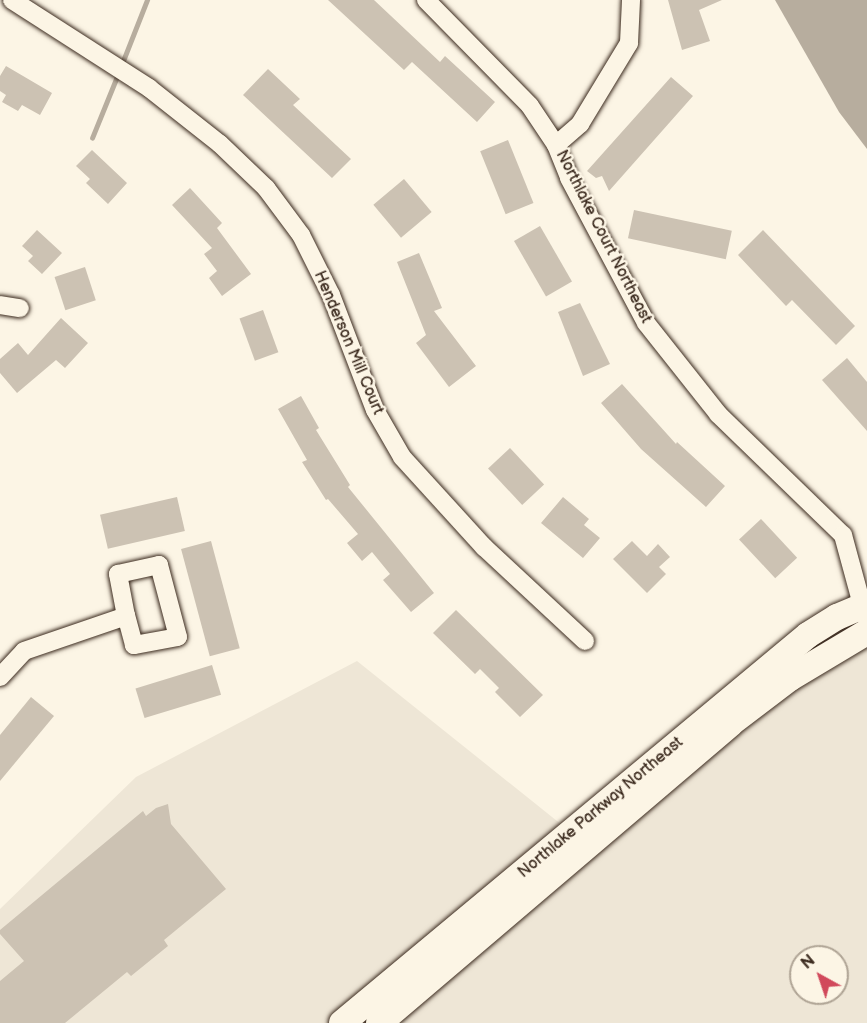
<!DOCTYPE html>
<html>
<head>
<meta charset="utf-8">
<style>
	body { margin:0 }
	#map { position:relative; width:867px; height:1023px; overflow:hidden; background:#fcf5e5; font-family:"Balsamiq Sans",sans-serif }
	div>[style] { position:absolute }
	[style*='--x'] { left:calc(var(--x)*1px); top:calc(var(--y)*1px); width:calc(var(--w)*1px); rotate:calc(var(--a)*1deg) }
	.built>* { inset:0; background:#eee6d6 }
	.water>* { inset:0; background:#b7ad9e }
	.stream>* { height:4.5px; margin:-2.25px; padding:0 2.25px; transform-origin:2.25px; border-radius:2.25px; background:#b7ad9e }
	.building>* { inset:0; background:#ccc2b3; transform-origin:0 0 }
	.roads { filter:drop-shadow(0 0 2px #3b2a1e) drop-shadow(0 0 2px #3b2a1e) }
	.street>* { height:18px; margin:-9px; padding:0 9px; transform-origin:9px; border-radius:9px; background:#fcf5e5 }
	.secondary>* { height:26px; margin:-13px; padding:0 13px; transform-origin:13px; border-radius:13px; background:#fcf5e5 }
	span { translate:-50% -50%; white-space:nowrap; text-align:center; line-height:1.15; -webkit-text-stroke:5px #fcf5e5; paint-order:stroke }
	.street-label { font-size:16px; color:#3b2a1e }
	.north { position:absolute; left:789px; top:945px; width:60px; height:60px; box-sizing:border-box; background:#fcf5e5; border:2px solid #afa495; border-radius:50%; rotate:320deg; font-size:16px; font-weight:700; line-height:24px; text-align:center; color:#3b2a1e }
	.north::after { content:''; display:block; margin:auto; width:21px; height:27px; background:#d1495b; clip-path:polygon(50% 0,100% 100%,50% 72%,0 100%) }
</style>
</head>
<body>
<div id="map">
	<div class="built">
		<i style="clip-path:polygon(evenodd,867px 605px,867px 1023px,0 1023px,0 909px,136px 777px,357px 661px,572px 833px,867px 605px,801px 957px,837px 957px,837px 993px,801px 993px,801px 957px)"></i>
	</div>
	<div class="water">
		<i style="clip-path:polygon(775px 0,867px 0,867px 149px,839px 112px)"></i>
	</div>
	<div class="stream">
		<i style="--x:121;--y:66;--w:71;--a:-68.5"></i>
		<i style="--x:92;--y:138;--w:69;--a:-67.9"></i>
	</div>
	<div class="building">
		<i style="clip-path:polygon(328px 0,374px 0,440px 62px,445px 56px,495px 102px,477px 122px,412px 62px,404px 70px)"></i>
		<i style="clip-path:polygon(668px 0,722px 0,699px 10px,710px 41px,682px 50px)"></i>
		<i style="clip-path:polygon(6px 66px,52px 93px,40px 115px,22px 105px,18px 111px,2px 102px,6px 95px,0 91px,0 76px)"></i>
		<i style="clip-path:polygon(268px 69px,300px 99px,293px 105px,351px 159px,332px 178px,243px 95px)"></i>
		<i style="clip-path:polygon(671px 77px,693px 96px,609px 191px,602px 176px,596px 178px,587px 171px)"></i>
		<i style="left:508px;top:140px;width:68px;height:30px;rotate:68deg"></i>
		<i style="clip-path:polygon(92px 150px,127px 183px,108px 204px,86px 183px,90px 179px,76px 166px)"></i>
		<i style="left:404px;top:179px;width:43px;height:40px;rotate:50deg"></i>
		<i style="clip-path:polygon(190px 188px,222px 223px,217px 228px,251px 274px,222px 296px,209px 278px,217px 271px,204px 254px,212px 248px,172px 205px)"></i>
		<i style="left:634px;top:210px;width:100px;height:29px;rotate:12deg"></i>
		<i style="left:540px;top:226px;width:64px;height:30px;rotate:60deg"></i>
		<i style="clip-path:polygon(37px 230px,62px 253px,42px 274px,28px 261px,33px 256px,22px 246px)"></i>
		<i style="clip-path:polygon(763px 230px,855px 326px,836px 345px,792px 300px,786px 306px,738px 255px)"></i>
		<i style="clip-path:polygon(419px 253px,442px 308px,434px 311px,476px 366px,449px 387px,416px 343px,426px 335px,397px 262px)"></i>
		<i style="left:85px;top:267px;width:35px;height:32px;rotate:72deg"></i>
		<i style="clip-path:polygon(580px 303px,610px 364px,583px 376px,558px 312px)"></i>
		<i style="left:263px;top:310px;width:45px;height:25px;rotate:70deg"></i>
		<i style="clip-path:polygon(61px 318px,88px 343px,65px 368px,56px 360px,17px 393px,0 373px,0 359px,18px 343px,28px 355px)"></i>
		<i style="clip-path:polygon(847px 358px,867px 382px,867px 431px,822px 380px)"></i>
		<i style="clip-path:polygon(622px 384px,676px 444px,677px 442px,725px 486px,706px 507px,641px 449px,601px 403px)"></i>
		<i style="clip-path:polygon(301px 396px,319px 428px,316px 430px,350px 485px,348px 487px,434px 593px,411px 612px,383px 580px,390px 574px,372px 552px,362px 561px,347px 543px,358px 534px,328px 499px,326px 500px,302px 462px,307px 460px,278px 409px)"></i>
		<i style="left:510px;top:448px;width:50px;height:30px;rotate:47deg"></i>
		<i style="left:177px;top:497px;width:35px;height:79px;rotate:77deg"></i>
		<i style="clip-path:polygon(563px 497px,589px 519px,584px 525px,600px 538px,583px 558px,541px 523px)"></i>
		<i style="left:761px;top:519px;width:53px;height:30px;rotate:47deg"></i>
		<i style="left:211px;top:541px;width:111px;height:31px;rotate:75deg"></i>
		<i style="clip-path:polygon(632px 541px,647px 556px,658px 544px,670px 557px,659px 567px,666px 574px,647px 593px,613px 559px)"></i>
		<i style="clip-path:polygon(456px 610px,543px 695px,520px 717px,495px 692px,499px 688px,480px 669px,475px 674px,433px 633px)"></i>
		<i style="left:212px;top:665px;width:31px;height:80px;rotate:73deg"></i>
		<i style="clip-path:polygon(31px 697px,54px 716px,0 781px,0 735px)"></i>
		<i style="clip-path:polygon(168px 804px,171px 824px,226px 889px,164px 940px,168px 946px,131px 976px,127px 972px,65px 1023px,0 1023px,0 981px,24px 961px,0 934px,0 930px,143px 811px,146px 816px,156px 808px)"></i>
	</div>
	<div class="roads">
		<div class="street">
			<i style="--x:12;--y:0;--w:163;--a:32.7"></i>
			<i style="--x:149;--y:88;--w:90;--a:38.3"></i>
			<i style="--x:220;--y:144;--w:64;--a:43.7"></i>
			<i style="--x:266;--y:188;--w:59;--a:53.3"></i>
			<i style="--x:301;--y:235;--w:67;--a:63.4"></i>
			<i style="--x:331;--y:295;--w:123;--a:69.1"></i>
			<i style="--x:375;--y:410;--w:54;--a:60.1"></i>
			<i style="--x:402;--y:457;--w:122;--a:47.7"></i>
			<i style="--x:484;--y:547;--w:138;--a:42.9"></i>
			<i style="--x:426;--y:0;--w:148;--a:45.5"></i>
			<i style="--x:530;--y:106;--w:47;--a:56.3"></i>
			<i style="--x:556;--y:145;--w:35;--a:68"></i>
			<i style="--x:569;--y:178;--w:164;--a:62"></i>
			<i style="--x:646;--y:323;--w:116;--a:51.6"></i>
			<i style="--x:718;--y:414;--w:174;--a:44.1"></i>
			<i style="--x:843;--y:535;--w:84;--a:74.8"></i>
			<i style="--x:556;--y:145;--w:32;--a:-41"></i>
			<i style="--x:580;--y:124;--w:95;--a:-58.8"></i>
			<i style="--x:629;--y:43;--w:43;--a:-87.3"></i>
			<i style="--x:0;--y:305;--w:20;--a:9"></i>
			<i style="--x:0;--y:677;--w:35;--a:-47"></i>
			<i style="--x:24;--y:651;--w:108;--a:-18.9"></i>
			<i style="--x:126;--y:616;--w:43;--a:-100.8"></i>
			<i style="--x:118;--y:574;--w:42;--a:-12.4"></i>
			<i style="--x:159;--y:565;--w:74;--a:75.2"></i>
			<i style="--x:178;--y:637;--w:45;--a:169.7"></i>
			<i style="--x:134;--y:645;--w:30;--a:-105"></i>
		</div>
		<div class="secondary">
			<i style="--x:342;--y:1023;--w:606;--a:-39.78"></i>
			<i style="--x:808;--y:635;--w:34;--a:-32"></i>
			<i style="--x:837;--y:617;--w:33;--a:-23"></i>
			<i style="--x:379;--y:1023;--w:462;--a:-40.4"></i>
			<i style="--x:731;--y:723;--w:74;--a:-37.3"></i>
			<i style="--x:790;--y:678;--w:90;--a:-30.9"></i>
		</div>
	</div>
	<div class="street-label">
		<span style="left:603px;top:237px;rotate:63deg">Northlake Court Northeast</span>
		<span style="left:348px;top:343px;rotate:67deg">Henderson Mill Court</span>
		<span style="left:601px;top:808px;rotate:-40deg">Northlake Parkway Northeast</span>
	</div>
	<div class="north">N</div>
</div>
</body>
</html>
